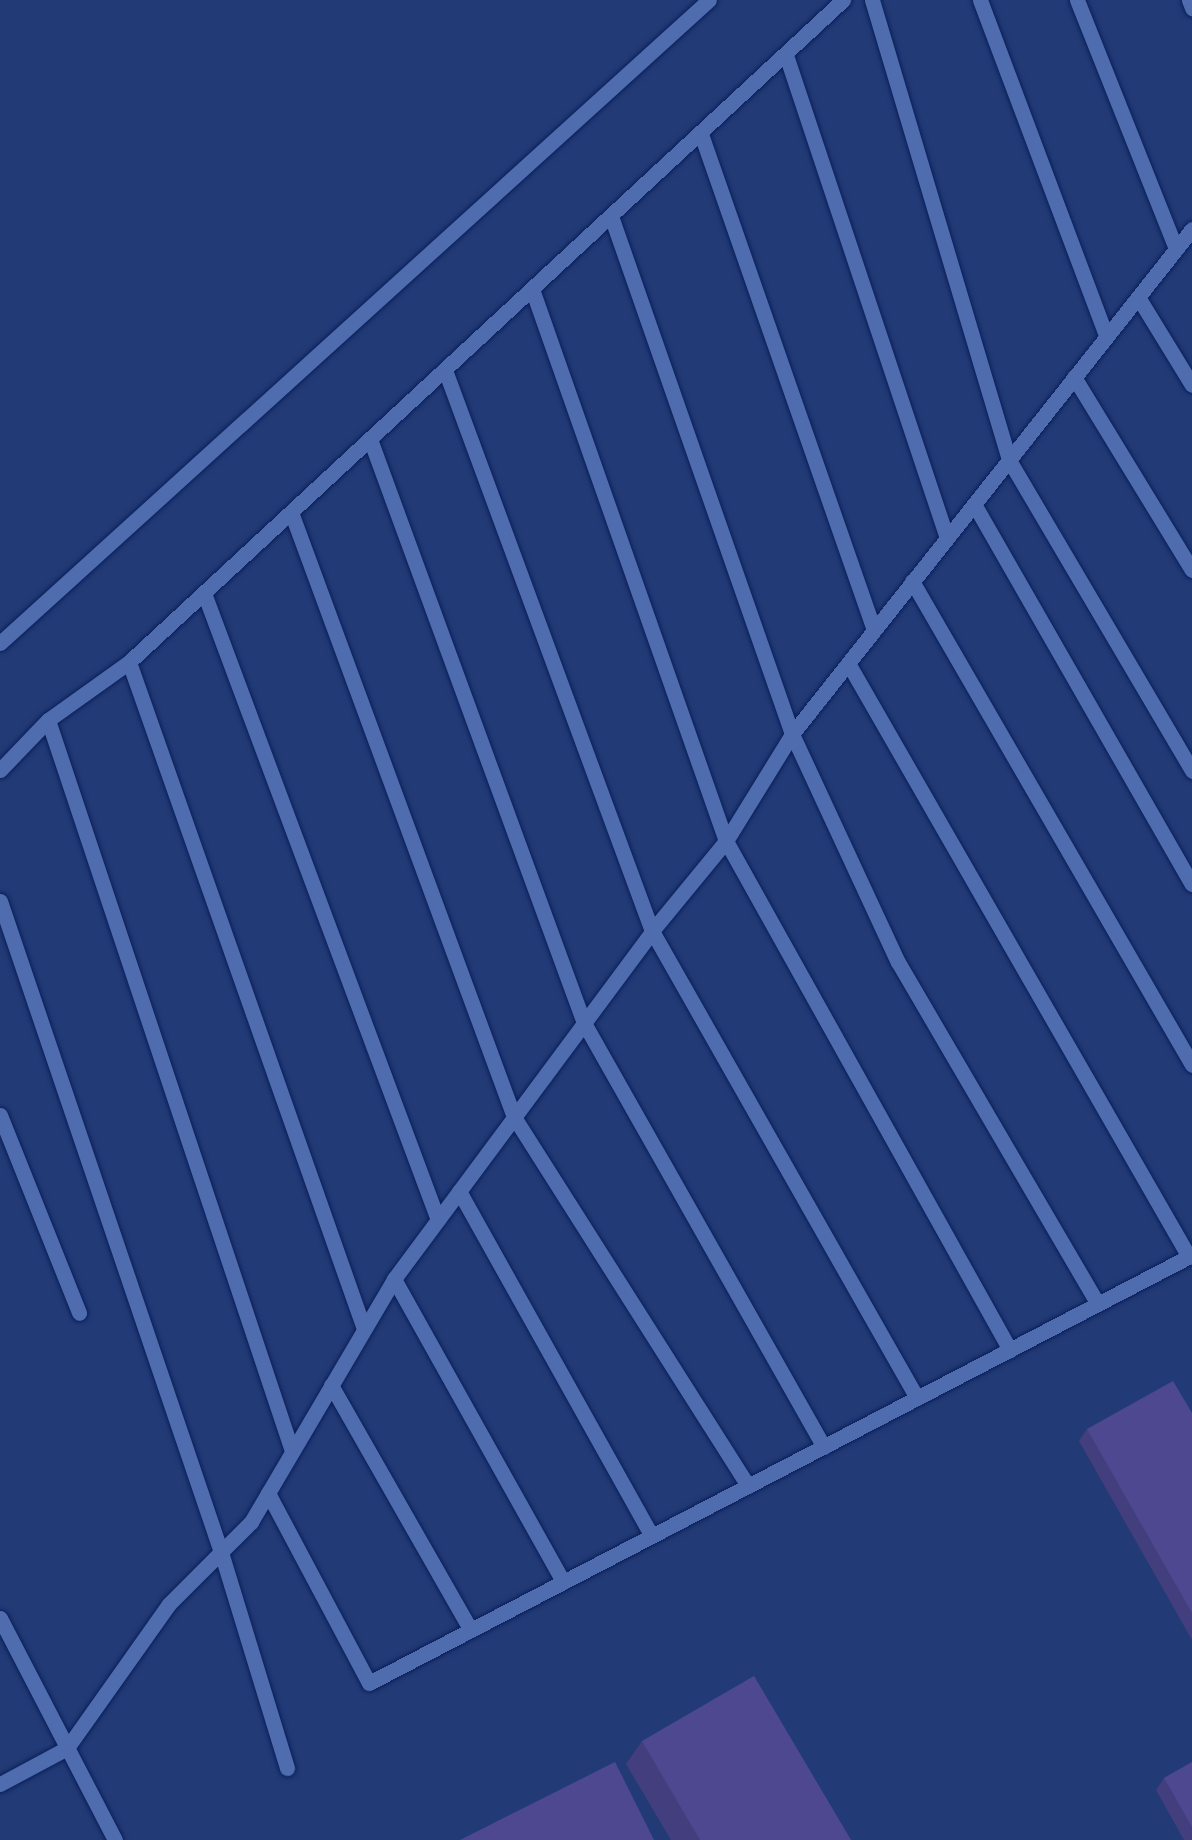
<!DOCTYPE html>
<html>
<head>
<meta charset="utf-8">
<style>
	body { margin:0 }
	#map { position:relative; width:1192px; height:1840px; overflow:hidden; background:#223b77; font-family:"Open Sans",sans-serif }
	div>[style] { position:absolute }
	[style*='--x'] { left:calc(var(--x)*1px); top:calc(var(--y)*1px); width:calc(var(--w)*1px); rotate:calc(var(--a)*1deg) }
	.roads { filter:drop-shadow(0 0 2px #0a1f59) drop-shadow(0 0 2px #0a1f59) }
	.minor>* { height:15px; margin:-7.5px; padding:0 7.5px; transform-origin:7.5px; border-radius:7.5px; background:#4f6dae }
	.wall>* { inset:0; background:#433e7d }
	.building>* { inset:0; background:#4e4891 }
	span { translate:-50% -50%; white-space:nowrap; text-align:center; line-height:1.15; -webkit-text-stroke:4.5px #18306b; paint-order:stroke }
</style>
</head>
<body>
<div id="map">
	<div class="roads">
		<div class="minor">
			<i style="--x:872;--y:0;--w:480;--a:73.4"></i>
			<i style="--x:1009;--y:460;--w:361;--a:59.5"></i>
			<i style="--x:980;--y:0;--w:359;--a:69.4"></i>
			<i style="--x:1077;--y:0;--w:268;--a:68.3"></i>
			<i style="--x:1189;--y:0;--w:9;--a:69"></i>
			<i style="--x:786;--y:55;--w:509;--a:71.57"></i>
			<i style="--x:701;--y:134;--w:525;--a:70.77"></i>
			<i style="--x:611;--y:216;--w:549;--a:70.74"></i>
			<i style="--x:792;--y:734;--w:251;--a:65.1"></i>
			<i style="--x:898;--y:962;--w:396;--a:59.7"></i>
			<i style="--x:532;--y:289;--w:585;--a:70.64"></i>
			<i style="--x:726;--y:841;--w:583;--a:60.84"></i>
			<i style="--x:1138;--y:297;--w:103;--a:58.5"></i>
			<i style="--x:445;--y:370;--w:598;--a:69.75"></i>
			<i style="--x:652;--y:931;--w:537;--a:60.43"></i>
			<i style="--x:1074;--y:377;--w:226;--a:58.6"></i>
			<i style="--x:370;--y:439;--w:622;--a:69.88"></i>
			<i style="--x:584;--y:1023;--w:487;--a:60.5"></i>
			<i style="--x:974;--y:504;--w:438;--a:60.2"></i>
			<i style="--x:291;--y:512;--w:645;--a:69.77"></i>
			<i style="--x:514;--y:1117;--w:437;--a:57.6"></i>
			<i style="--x:912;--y:581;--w:559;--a:59.95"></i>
			<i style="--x:204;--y:593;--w:669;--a:69.53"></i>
			<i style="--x:0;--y:643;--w:957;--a:-42.21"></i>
			<i style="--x:129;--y:662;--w:707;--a:70.59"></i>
			<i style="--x:848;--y:663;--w:685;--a:60.14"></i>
			<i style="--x:48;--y:720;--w:771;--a:71.54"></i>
			<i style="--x:0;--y:770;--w:69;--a:-46.2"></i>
			<i style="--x:48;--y:720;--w:100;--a:-35.6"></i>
			<i style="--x:129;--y:662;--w:974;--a:-42.84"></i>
			<i style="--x:0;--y:901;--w:687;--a:71.25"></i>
			<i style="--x:221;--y:1552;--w:226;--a:73"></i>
			<i style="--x:0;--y:1115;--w:213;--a:68.2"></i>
			<i style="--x:459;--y:1191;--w:395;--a:60.8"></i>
			<i style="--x:394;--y:1279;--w:347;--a:60.8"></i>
			<i style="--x:331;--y:1385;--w:282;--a:60.3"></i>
			<i style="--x:268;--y:1493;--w:215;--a:62"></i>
			<i style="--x:369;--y:1683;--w:928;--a:-27.48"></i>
			<i style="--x:0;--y:1618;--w:250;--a:62.6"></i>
			<i style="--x:0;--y:1784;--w:76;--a:-28.2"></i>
			<i style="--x:67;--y:1748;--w:176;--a:-54.7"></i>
			<i style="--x:169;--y:1604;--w:116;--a:-45"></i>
			<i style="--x:251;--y:1522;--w:282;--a:-59.5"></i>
			<i style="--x:394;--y:1279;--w:433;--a:-53.4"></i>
			<i style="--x:652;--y:931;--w:117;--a:-50.6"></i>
			<i style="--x:726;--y:841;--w:126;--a:-58.3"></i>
			<i style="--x:792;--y:734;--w:644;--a:-51.62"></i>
		</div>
	</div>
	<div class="wall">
		<i style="clip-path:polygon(1192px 1413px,1192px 1640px,1079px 1441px,1087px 1429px)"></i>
		<i style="clip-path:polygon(642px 1741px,851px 1840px,671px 1840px,626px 1764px)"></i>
		<i style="clip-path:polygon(1192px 1762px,1192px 1840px,1184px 1840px,1156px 1790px,1164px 1778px)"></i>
	</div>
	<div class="building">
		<i style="clip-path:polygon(1173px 1381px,1192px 1413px,1192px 1613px,1087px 1429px)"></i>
		<i style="clip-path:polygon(754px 1676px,851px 1840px,700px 1840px,642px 1741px)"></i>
		<i style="clip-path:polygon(615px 1762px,654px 1840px,460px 1840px)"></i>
		<i style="clip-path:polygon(1192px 1762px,1192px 1827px,1164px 1778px)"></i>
	</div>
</div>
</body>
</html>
